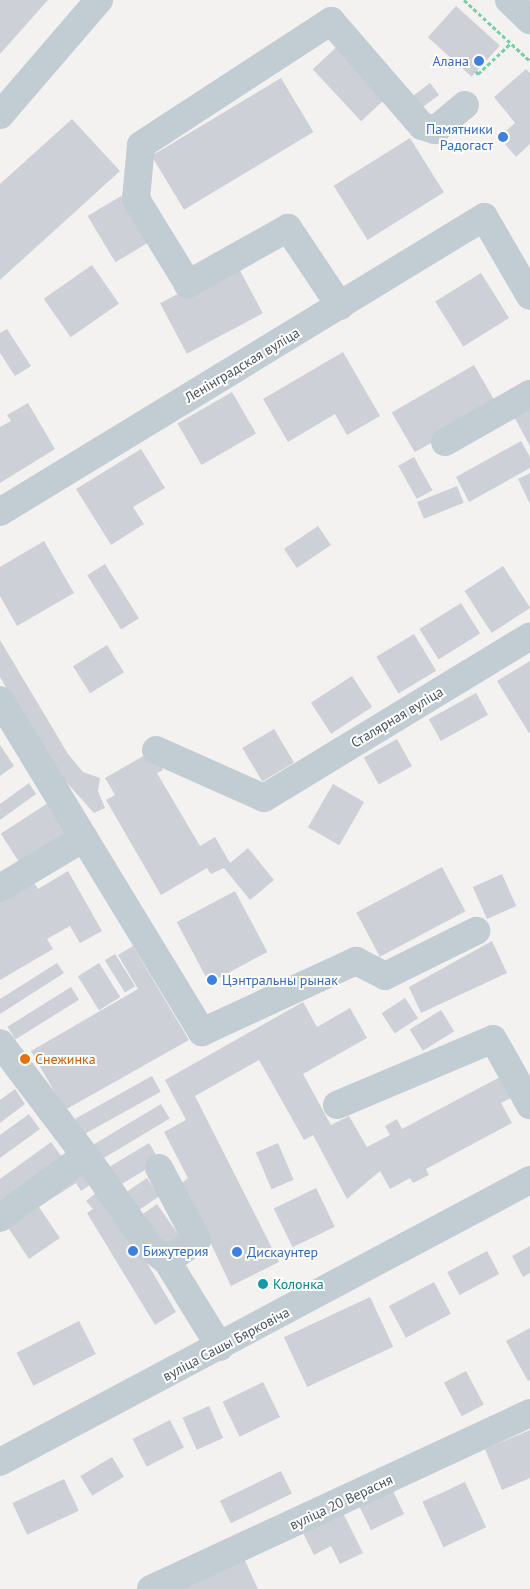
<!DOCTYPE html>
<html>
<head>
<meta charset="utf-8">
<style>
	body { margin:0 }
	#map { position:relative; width:530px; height:1589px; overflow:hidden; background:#f4f2f1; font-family:"PT Sans",sans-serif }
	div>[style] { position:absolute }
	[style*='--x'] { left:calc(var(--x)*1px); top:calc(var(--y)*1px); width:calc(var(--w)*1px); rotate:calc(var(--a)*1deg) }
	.building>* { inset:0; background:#cdd0d7; transform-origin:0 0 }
	.path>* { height:3px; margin-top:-1.5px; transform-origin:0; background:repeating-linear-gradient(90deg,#78cfa5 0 4px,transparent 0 6.5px) }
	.minor>* { height:28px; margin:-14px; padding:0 14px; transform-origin:14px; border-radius:14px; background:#c2ccd3 }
	.dots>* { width:14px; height:14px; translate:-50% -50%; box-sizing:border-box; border:2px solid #fff; border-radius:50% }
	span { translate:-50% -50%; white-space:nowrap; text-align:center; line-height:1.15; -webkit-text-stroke:4px #fff; paint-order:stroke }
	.shop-label { font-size:14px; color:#366cbe }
	.right { translate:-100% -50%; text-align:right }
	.left { translate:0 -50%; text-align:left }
	.street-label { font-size:14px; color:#49545f }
	.food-label { font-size:14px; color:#c56008 }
	.culture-label { font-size:14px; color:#0d838f }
</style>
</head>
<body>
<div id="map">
	<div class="building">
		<i style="clip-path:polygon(0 0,48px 0,0 54px)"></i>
		<i style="left:456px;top:6px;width:59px;height:42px;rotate:42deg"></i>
		<i style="left:342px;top:42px;width:71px;height:40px;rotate:47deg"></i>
		<i style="clip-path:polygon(526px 69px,530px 73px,530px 144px,516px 157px,499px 137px,515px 123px,494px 97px)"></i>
		<i style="left:281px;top:78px;width:63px;height:151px;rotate:59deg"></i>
		<i style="left:430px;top:83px;width:15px;height:21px;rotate:53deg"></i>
		<i style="clip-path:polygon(72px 119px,120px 171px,0 280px,0 184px)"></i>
		<i style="left:410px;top:138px;width:64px;height:90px;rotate:58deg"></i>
		<i style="left:121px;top:196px;width:54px;height:39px;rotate:59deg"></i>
		<i style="left:236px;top:263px;width:57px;height:86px;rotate:62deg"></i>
		<i style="left:92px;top:265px;width:47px;height:59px;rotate:55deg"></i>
		<i style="left:481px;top:273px;width:53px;height:54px;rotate:58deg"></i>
		<i style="clip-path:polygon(7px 329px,31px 366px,15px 376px,0 353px,0 333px)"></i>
		<i style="clip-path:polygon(343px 352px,380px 416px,347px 435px,335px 414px,288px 442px,263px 399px)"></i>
		<i style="left:474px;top:365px;width:46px;height:95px;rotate:60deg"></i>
		<i style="left:232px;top:392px;width:48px;height:63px;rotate:60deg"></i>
		<i style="clip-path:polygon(28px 403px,55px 449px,0 483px,0 427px,11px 421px,7px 415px)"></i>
		<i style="clip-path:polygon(528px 407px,530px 410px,530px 446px,513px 415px)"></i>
		<i style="clip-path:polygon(521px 441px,530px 457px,530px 468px,469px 502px,456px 477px)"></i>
		<i style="clip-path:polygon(141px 449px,165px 488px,133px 507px,144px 524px,111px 545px,76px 489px)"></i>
		<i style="left:414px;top:457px;width:38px;height:18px;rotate:61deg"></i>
		<i style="clip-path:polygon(530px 473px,530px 504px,518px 479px)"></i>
		<i style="left:457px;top:486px;width:18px;height:43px;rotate:68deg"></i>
		<i style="left:318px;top:526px;width:23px;height:41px;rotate:56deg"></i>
		<i style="clip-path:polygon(44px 541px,74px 593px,17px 626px,0 596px,0 567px)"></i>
		<i style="left:105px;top:564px;width:64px;height:21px;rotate:58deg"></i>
		<i style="left:503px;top:566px;width:50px;height:46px;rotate:57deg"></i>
		<i style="left:461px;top:603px;width:36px;height:49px;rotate:58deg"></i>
		<i style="left:414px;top:634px;width:43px;height:44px;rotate:59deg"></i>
		<i style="clip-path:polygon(0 640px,68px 754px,83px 772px,100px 778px,98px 791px,105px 808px,94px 813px,49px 763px,0 677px)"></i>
		<i style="left:107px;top:645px;width:32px;height:40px;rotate:58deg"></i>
		<i style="clip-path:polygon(530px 661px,530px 732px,529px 733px,497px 681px)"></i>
		<i style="left:352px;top:676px;width:37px;height:49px;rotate:57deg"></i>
		<i style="left:476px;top:693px;width:25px;height:54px;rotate:61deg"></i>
		<i style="left:274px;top:729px;width:39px;height:37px;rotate:59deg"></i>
		<i style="left:397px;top:739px;width:31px;height:38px;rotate:61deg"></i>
		<i style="clip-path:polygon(0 745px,14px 766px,0 776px)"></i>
		<i style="clip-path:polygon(152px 751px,163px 770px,157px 773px,200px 846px,215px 837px,230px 863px,248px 848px,274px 880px,250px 900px,224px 868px,211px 874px,207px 868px,161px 895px,106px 800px,115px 795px,105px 778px)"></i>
		<i style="clip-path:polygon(29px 783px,36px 794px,0 820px,0 804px)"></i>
		<i style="left:333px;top:784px;width:36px;height:50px;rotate:30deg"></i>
		<i style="left:51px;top:801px;width:35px;height:60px;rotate:57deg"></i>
		<i style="left:442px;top:867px;width:50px;height:97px;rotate:62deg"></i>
		<i style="clip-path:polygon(68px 871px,102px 931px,80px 943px,70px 926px,47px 939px,53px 949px,0 980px,0 898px,32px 879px,38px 889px)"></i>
		<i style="left:502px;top:874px;width:35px;height:32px;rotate:66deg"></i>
		<i style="left:235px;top:891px;width:69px;height:66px;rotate:62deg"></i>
		<i style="clip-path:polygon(492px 941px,507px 973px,421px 1013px,409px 987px)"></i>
		<i style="clip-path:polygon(133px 946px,189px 1040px,65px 1110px,31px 1051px,138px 989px,118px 955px)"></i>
		<i style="left:115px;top:954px;width:38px;height:12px;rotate:58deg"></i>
		<i style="clip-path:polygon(57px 963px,64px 973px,0 1014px,0 999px)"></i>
		<i style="left:99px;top:963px;width:40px;height:25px;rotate:58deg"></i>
		<i style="left:71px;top:987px;width:15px;height:75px;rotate:58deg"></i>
		<i style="left:405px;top:998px;width:24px;height:28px;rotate:57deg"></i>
		<i style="clip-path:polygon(303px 1002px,317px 1027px,350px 1008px,367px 1038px,303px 1074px,331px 1125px,349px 1116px,367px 1147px,390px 1135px,385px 1126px,397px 1119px,402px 1129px,500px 1077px,511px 1098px,501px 1103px,512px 1123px,426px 1169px,429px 1175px,413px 1183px,410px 1178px,390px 1189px,380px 1171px,347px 1199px,313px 1135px,304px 1140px,259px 1060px,195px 1096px,279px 1262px,231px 1286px,182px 1183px,188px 1178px,164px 1132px,186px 1120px,165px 1080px)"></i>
		<i style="left:441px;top:1010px;width:25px;height:37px;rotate:58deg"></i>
		<i style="left:152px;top:1076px;width:18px;height:88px;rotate:61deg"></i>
		<i style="clip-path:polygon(15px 1089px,25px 1104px,0 1123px,0 1100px)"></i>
		<i style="left:161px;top:1104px;width:17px;height:83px;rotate:59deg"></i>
		<i style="clip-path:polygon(29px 1114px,40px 1129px,0 1158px,0 1135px)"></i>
		<i style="clip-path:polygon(51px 1142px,62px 1157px,0 1202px,0 1179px)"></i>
		<i style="left:149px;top:1143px;width:21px;height:51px;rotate:59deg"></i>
		<i style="left:278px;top:1143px;width:40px;height:24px;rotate:67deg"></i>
		<i style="clip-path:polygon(81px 1167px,91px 1184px,81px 1191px,76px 1183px,39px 1207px,60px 1238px,29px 1259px,7px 1226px)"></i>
		<i style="left:147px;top:1178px;width:22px;height:28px;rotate:56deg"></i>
		<i style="left:316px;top:1188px;width:43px;height:47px;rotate:64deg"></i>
		<i style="clip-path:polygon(96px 1193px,120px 1217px,176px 1312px,155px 1325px,87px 1213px,93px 1209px,86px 1201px)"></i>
		<i style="left:157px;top:1204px;width:39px;height:19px;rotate:55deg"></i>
		<i style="clip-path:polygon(530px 1246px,530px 1273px,523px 1277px,512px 1256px)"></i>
		<i style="left:487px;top:1251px;width:26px;height:45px;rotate:62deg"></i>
		<i style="left:434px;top:1282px;width:36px;height:51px;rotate:62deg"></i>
		<i style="left:370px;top:1297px;width:55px;height:95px;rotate:65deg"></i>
		<i style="left:79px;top:1321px;width:37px;height:70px;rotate:63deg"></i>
		<i style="clip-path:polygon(530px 1328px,530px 1380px,528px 1381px,506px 1341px)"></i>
		<i style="left:466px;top:1371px;width:38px;height:25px;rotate:62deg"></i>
		<i style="left:263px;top:1382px;width:39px;height:45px;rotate:64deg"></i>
		<i style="left:209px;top:1406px;width:35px;height:29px;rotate:66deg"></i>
		<i style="left:170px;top:1420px;width:31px;height:42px;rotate:63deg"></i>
		<i style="clip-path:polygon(530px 1430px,530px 1478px,502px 1490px,485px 1449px)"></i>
		<i style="left:112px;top:1457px;width:23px;height:37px;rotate:59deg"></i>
		<i style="left:281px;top:1471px;width:25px;height:68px;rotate:64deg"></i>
		<i style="left:64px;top:1479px;width:35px;height:57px;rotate:65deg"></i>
		<i style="left:465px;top:1482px;width:50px;height:47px;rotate:65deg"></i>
		<i style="left:391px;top:1487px;width:30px;height:37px;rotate:64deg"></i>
		<i style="clip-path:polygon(341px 1509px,363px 1553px,340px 1564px,331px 1546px,314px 1555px,301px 1529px)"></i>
		<i style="clip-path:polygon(242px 1554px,258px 1589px,177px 1589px)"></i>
	</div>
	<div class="path">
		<i style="--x:464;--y:0;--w:90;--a:42.7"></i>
		<i style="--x:476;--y:71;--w:4;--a:56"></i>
		<i style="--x:478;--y:74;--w:45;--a:-43.2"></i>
	</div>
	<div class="minor">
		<i style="--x:509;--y:0;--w:29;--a:44"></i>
		<i style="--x:0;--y:115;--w:152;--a:-49.3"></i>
		<i style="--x:340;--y:306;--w:94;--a:-123.7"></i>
		<i style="--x:288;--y:228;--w:115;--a:150.8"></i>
		<i style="--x:188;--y:284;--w:100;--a:-121.5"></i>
		<i style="--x:136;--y:199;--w:54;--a:-84.7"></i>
		<i style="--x:141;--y:145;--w:227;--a:-33.1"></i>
		<i style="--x:331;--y:21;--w:139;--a:49.1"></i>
		<i style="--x:422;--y:126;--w:14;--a:17"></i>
		<i style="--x:435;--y:130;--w:39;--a:-40"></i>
		<i style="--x:445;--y:442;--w:98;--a:-29.5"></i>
		<i style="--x:0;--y:512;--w:567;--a:-31.36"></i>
		<i style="--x:484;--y:217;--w:91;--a:59.8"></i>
		<i style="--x:0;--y:700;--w:389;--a:58.7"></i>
		<i style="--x:202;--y:1032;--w:170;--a:-24.8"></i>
		<i style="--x:356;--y:961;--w:33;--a:27"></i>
		<i style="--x:385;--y:976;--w:102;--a:-26.3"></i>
		<i style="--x:156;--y:750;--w:118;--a:24"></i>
		<i style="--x:264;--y:798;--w:311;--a:-31.3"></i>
		<i style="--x:0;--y:888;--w:98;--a:-30.8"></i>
		<i style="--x:0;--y:1043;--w:149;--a:52.9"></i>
		<i style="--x:337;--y:1105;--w:169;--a:-22.9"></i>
		<i style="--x:493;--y:1039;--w:76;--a:60.7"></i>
		<i style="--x:159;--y:1168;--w:81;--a:62.2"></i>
		<i style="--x:197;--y:1240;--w:37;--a:145"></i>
		<i style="--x:167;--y:1261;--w:101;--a:58.4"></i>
		<i style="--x:0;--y:1218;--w:93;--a:-36.3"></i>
		<i style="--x:75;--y:1163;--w:15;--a:-4"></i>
		<i style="--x:90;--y:1162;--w:103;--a:55.2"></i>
		<i style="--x:149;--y:1247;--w:23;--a:38"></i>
		<i style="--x:0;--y:1462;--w:600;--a:-28.02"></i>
		<i style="--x:151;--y:1589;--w:418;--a:-24.9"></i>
	</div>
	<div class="dots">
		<i style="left:479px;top:61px;background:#3f7fe0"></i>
		<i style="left:503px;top:137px;background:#3f7fe0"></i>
		<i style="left:212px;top:980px;background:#3f7fe0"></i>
		<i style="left:25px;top:1059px;background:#e8710a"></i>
		<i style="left:133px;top:1251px;background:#3f7fe0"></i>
		<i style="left:237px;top:1252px;background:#3f7fe0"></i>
		<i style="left:263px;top:1284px;background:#0f9aa8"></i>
	</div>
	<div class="shop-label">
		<span class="right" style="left:469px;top:61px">Алана</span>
		<span class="right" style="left:493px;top:137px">Памятники<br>Радогаст</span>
		<span class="left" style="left:222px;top:980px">Цэнтральны рынак</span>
		<span class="left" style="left:143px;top:1251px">Бижутерия</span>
		<span class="left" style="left:247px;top:1252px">Дискаунтер</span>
	</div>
	<div class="street-label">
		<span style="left:242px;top:365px;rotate:-31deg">Ленінградская вуліца</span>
		<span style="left:397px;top:717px;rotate:-31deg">Сталярная вуліца</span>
		<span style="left:226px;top:1344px;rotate:-28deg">вуліца Сашы Бярковіча</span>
		<span style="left:341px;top:1502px;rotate:-25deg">вуліца 20 Верасня</span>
	</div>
	<div class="food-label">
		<span class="left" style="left:35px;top:1059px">Снежинка</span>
	</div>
	<div class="culture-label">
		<span class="left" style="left:273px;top:1284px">Колонка</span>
	</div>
</div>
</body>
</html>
